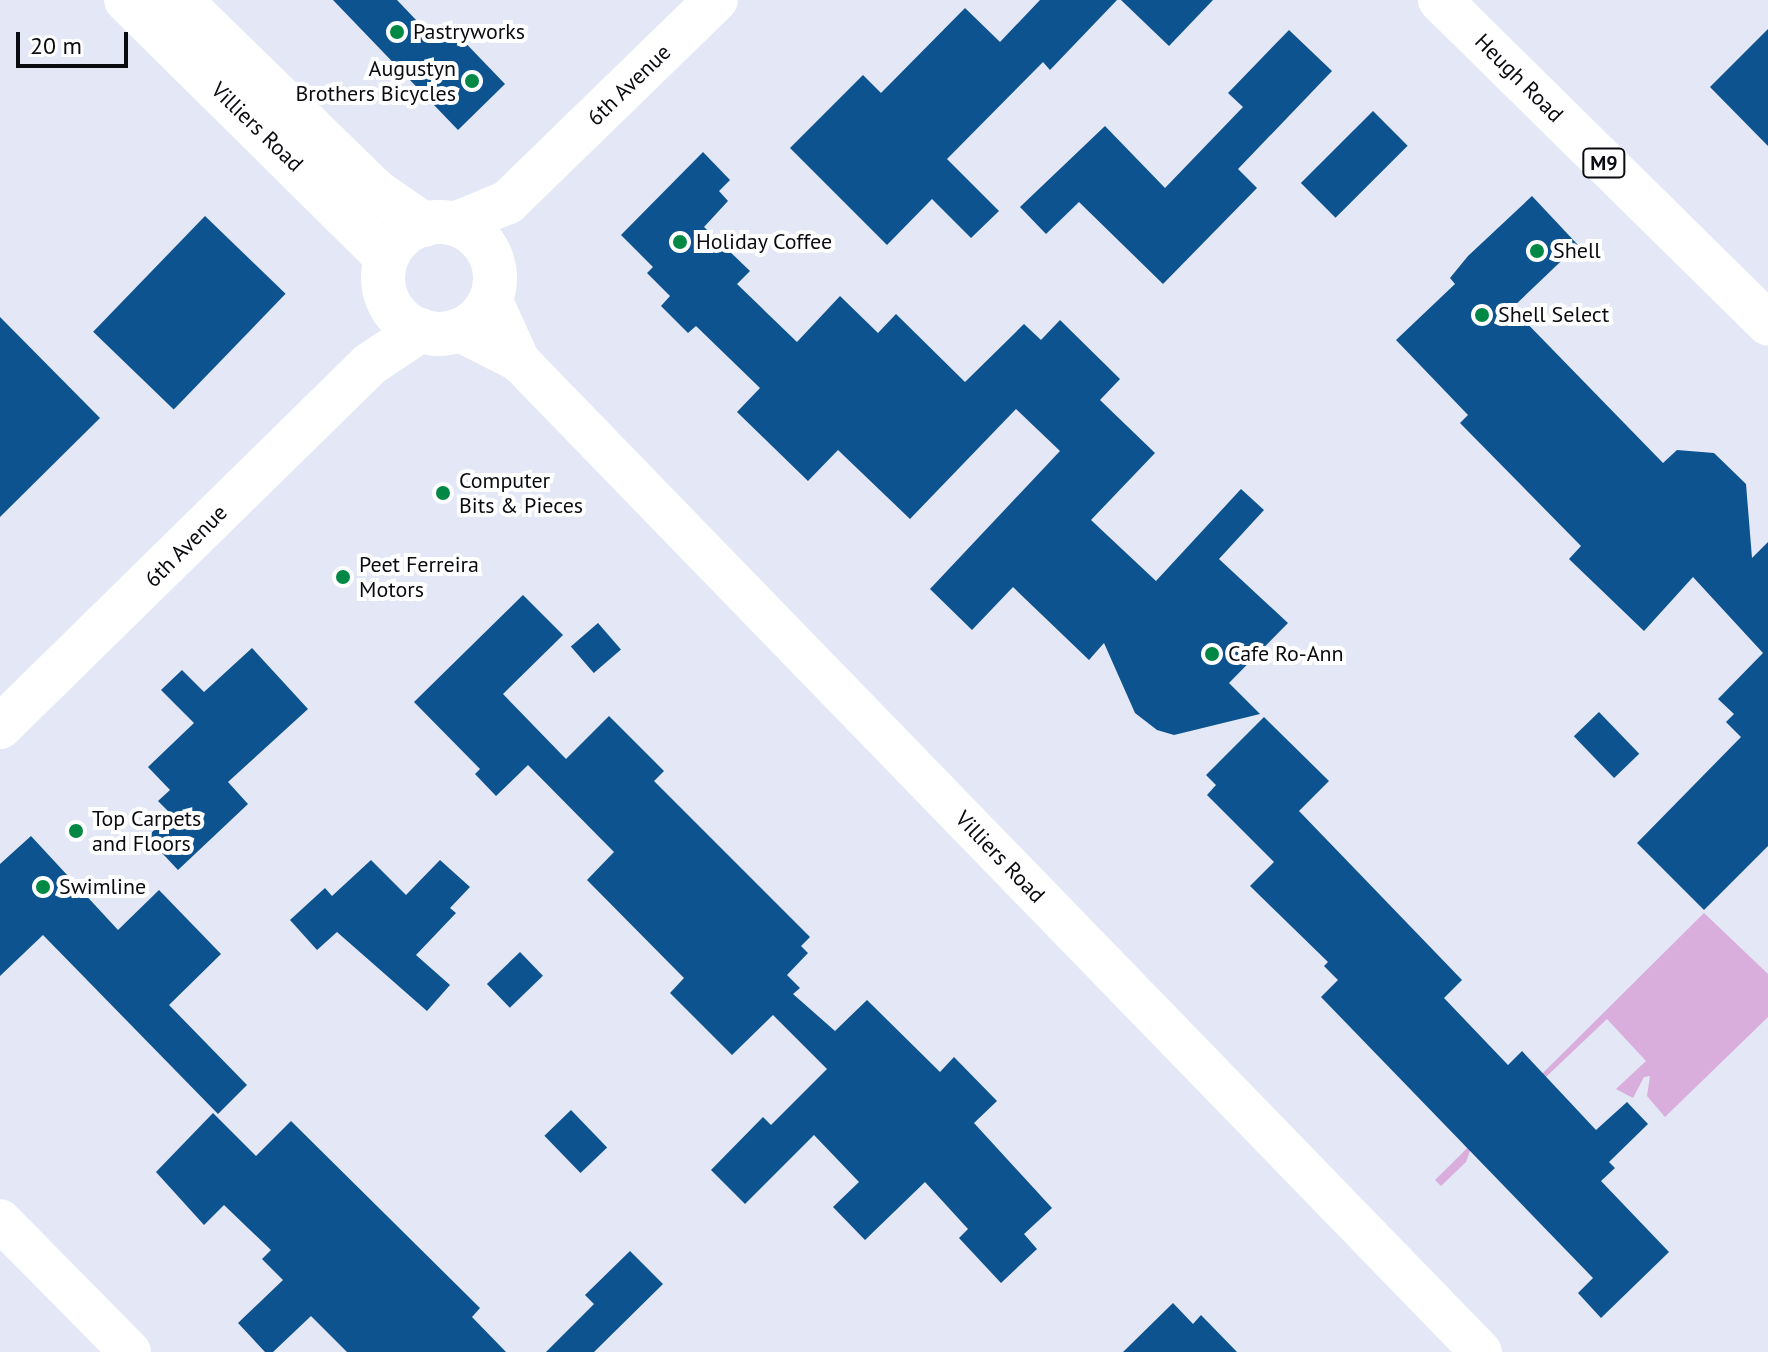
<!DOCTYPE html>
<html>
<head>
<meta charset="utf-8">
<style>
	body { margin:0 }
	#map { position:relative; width:1768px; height:1352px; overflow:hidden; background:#e3e7f6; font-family:"PT Sans",sans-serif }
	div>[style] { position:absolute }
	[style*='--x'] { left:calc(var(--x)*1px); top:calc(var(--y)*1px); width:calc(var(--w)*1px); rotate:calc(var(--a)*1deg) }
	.green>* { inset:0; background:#d9aedc }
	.building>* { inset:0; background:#0c5390; transform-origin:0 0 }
	.street>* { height:42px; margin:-21px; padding:0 21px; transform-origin:21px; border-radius:21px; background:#fff }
	.secondary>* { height:44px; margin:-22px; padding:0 22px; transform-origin:22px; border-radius:22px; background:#fff }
	.secondary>.ring { margin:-22px; padding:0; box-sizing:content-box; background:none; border:44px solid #fff; border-radius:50% }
	.primary>* { height:44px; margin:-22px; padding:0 22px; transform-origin:22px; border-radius:22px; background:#fff }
	.dots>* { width:22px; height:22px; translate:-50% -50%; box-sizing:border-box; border:4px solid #fff; border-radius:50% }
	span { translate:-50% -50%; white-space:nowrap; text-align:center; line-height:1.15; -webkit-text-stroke:8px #fff; paint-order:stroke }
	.shield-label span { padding:2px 6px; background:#fff; border:2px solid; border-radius:6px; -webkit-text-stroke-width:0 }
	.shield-label { font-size:20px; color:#0a0b10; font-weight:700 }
	.poi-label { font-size:22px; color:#0a0b10 }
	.left { translate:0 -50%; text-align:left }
	.right { translate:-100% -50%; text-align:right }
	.street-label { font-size:22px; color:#0a0b10 }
	.scale { position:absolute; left:16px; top:32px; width:112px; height:36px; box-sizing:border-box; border:4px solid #0a0b10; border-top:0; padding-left:10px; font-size:24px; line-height:28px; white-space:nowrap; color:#0a0b10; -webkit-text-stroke:6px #fff; paint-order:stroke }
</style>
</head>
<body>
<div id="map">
	<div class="green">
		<i style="clip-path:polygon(1704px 913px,1768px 974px,1768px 1017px,1665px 1117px,1647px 1096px,1650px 1076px,1644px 1077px,1633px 1098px,1616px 1089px,1646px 1061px,1607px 1019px,1471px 1148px,1466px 1162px,1441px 1186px,1435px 1180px)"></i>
	</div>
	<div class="building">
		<i style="clip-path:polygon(333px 0,397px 0,438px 43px,453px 30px,505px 84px,458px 130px)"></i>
		<i style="clip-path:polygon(1040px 0,1117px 0,1050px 70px,1043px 62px,947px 159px,999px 211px,971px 238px,932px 199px,887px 245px,790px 148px,863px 75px,881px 93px,965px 8px,1000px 42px)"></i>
		<i style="clip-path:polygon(1121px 0,1213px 0,1169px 46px)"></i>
		<i style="clip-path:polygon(1768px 29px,1768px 146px,1710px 87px)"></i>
		<i style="clip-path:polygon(1289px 30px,1332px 71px,1238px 169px,1257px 188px,1163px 284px,1079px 202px,1046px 234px,1020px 207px,1105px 126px,1165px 188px,1243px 107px,1228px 93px)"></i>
		<i style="left:1373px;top:111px;width:49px;height:102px;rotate:45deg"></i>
		<i style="clip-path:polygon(703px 152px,730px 180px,719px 191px,728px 201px,704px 227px,750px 271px,737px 284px,797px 342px,840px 296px,878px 333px,896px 314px,965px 382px,1024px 324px,1041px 340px,1060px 320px,1120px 379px,1100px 400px,1155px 453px,1091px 520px,1156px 581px,1241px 489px,1264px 510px,1219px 559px,1288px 623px,1229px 683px,1260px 714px,1174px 735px,1157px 730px,1135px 713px,1104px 643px,1089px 660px,1013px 587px,972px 630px,930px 589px,1060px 451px,1016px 409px,910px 519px,838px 450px,808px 481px,737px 412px,760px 388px,696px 326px,688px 333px,661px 306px,670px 296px,647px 273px,653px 267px,621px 235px)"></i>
		<i style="clip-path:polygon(1532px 196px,1578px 245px,1512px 308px,1663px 463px,1677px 450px,1714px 453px,1746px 484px,1752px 558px,1768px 542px,1768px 846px,1704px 910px,1637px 843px,1741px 737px,1726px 722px,1734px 714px,1718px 699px,1763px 653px,1693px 577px,1644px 631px,1569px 559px,1581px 546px,1460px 423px,1468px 415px,1396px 340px,1455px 284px,1450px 278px,1468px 256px)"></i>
		<i style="left:205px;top:216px;width:112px;height:161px;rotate:44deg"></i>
		<i style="clip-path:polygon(0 317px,100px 418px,0 517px)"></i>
		<i style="clip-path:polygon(523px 595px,563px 635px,503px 694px,566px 759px,609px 716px,664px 771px,654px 781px,810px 937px,801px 946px,808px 953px,787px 975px,800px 988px,793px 994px,835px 1031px,867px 1000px,940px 1072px,954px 1057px,997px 1101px,974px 1123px,1052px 1208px,1024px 1234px,1037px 1249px,1001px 1283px,959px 1238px,968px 1229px,925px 1182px,865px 1240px,833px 1207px,859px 1182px,814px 1135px,745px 1204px,711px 1170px,763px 1117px,771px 1125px,827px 1069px,773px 1015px,732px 1055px,670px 993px,684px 978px,587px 880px,614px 852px,528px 765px,496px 796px,475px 774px,480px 769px,414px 702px)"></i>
		<i style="left:598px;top:623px;width:35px;height:36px;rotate:49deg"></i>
		<i style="clip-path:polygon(252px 648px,308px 709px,228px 782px,248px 804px,178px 870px,147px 837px,171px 814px,158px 801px,170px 790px,148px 767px,194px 723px,161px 690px,182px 670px,204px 692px)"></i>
		<i style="left:1599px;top:712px;width:58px;height:35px;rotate:46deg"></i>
		<i style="clip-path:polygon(1264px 717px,1329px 781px,1299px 811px,1462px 980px,1444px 998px,1508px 1065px,1522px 1051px,1596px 1130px,1627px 1102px,1648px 1124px,1609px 1162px,1615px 1168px,1601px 1181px,1669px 1252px,1601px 1318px,1578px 1293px,1593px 1278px,1321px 997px,1338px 980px,1324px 966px,1328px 962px,1250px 886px,1274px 862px,1207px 795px,1216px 785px,1206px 775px)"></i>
		<i style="clip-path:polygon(31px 836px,118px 930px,159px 890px,221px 954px,169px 1005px,247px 1085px,218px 1114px,43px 935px,0 976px,0 864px)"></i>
		<i style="clip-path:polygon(371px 860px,406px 895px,440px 860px,470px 887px,450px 908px,456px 913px,416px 955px,450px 985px,427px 1011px,337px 932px,317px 950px,290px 920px,325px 888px,332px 896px)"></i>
		<i style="left:520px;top:952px;width:33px;height:46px;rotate:46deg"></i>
		<i style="left:571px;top:1110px;width:52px;height:37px;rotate:46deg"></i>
		<i style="clip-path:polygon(213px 1113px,256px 1156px,291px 1121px,480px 1308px,472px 1317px,506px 1352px,347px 1352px,311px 1316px,273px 1352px,265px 1352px,238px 1323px,283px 1280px,262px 1259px,271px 1250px,224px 1205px,204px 1225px,156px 1172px)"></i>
		<i style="clip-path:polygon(630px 1251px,663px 1284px,594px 1352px,546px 1352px,594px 1304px,585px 1295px)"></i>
		<i style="clip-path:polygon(1173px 1303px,1193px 1324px,1201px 1315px,1237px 1352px,1123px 1352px)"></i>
	</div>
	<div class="street">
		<i style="--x:491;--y:299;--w:68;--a:65.7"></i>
		<i style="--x:458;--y:330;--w:68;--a:26.9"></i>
		<i style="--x:519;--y:361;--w:1381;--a:45.85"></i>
		<i style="--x:0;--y:1220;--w:185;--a:45.4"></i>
	</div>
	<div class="secondary">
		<i style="--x:126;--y:0;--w:366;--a:44.7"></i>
		<i style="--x:180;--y:0;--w:275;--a:44.3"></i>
		<i style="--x:377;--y:192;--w:58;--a:34.5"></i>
		<i class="ring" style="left:383px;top:222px;width:68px;height:68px"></i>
		<i style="--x:455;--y:224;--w:57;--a:-22.5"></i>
		<i style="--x:508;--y:202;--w:290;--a:-44.2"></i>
		<i style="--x:0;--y:727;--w:518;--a:-44.45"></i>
		<i style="--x:370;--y:364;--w:61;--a:-33.7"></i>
	</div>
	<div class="primary">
		<i style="--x:1440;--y:0;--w:461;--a:44.6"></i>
	</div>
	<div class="dots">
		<i style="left:397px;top:32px;background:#084"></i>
		<i style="left:472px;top:81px;background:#084"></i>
		<i style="left:680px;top:242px;background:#084"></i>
		<i style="left:1537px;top:251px;background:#084"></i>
		<i style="left:1482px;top:315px;background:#084"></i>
		<i style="left:443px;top:493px;background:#084"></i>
		<i style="left:343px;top:577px;background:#084"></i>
		<i style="left:1212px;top:654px;background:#084"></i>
		<i style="left:76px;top:831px;background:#084"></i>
		<i style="left:43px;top:887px;background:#084"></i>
	</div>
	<div class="shield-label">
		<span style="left:1604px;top:163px">M9</span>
	</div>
	<div class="poi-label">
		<span class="left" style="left:413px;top:32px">Pastryworks</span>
		<span class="right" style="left:456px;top:81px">Augustyn<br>Brothers Bicycles</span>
		<span class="left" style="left:696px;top:242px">Holiday Coffee</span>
		<span class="left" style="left:1553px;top:251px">Shell</span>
		<span class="left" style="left:1498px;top:315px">Shell Select</span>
		<span class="left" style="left:459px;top:493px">Computer<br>Bits &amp; Pieces</span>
		<span class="left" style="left:359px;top:577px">Peet Ferreira<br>Motors</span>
		<span class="left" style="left:1228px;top:654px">Cafe Ro-Ann</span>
		<span class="left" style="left:92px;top:831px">Top Carpets<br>and Floors</span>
		<span class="left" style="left:59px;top:887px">Swimline</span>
	</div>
	<div class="street-label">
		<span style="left:1519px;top:78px;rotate:45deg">Heugh Road</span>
		<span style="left:629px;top:85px;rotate:-44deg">6th Avenue</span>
		<span style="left:257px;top:127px;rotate:44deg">Villiers Road</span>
		<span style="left:186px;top:546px;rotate:-45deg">6th Avenue</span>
		<span style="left:1000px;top:857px;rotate:46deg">Villiers Road</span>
	</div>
	<div class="scale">20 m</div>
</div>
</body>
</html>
